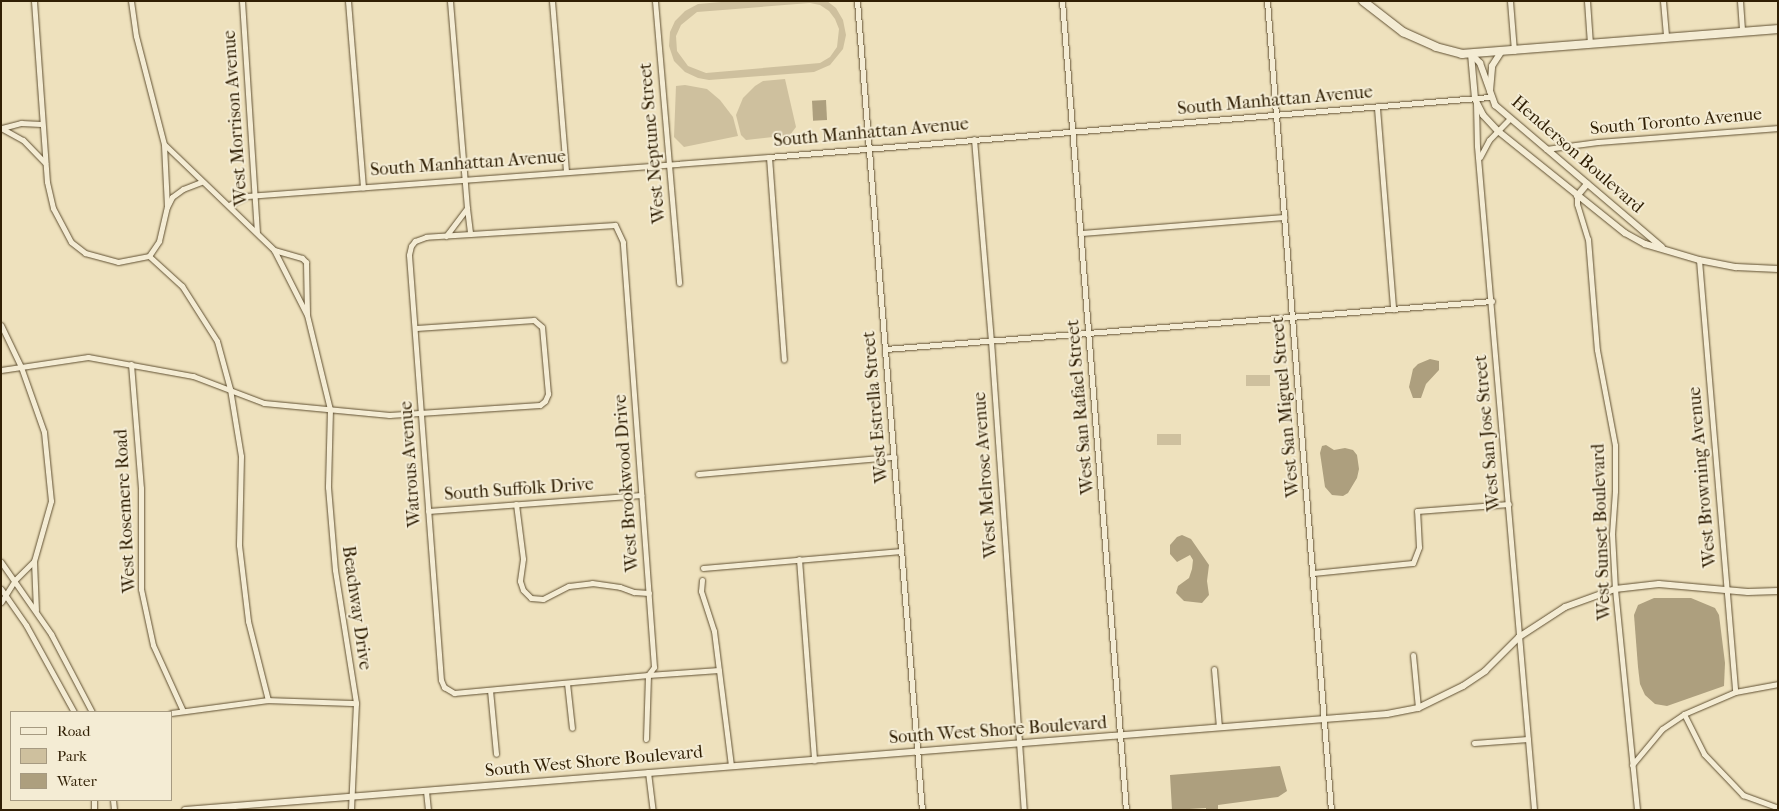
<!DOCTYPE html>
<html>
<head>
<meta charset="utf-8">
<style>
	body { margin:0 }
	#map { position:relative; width:1779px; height:811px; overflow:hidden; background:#eee1bd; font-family:"IM FELL French Canon",serif }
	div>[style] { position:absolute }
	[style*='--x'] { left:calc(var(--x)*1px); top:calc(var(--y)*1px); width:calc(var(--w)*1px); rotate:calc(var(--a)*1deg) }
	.green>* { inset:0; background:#cec09e; transform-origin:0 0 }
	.water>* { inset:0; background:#ad9f7e; transform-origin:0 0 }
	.roads { filter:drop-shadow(0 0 1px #605032) drop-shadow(0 0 1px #605032) }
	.minor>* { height:5px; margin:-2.5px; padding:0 2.5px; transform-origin:2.5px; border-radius:2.5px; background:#f4ecd4 }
	.tertiary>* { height:6px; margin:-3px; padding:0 3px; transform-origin:3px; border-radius:3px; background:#f4ecd4 }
	.secondary>* { height:8px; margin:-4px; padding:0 4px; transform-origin:4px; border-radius:4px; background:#f4ecd4 }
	span { translate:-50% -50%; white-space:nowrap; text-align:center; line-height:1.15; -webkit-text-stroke:4px #f4ecd4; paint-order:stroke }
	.street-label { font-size:18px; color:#301f04 }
	.frame { position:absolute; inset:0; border:2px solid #301f04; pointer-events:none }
	.legend { position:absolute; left:10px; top:711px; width:162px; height:90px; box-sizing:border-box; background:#f4ecd4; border:1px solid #a69a81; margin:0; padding:6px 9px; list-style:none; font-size:15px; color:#301f04 }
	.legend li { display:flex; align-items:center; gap:10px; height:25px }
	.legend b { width:25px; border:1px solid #a69a81 }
</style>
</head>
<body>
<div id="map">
	<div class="green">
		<i style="clip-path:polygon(evenodd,733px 1px,827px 1px,836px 8px,843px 20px,846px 35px,843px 49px,830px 65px,814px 72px,709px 80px,698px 78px,685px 72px,674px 61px,669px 46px,670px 32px,675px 21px,685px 11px,698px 4px,733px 1px,810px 3px,820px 5px,829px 11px,835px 19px,839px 29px,837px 47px,830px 57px,820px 63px,706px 73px,688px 66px,677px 51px,676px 36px,681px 25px,697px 12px,810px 3px)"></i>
		<i style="clip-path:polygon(785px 79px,796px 127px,790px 135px,746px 140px,741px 135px,736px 115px,743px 98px,755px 86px,763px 81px)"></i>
		<i style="clip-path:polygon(685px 85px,707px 89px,720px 100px,733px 117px,738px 136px,684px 147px,674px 137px,676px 86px)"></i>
		<i style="left:1270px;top:375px;width:11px;height:24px;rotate:90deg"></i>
		<i style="left:1181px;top:434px;width:11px;height:24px;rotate:90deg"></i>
	</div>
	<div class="water">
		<i style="left:826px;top:100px;width:20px;height:14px;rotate:87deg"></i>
		<i style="clip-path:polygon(1430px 359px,1439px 361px,1439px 370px,1426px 384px,1421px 398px,1413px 398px,1409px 387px,1413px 369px,1418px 364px)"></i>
		<i style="clip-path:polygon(1326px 445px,1334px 450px,1345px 448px,1353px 450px,1357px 455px,1359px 469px,1357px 478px,1348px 493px,1343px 496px,1332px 495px,1325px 487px,1320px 453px,1322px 446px)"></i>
		<i style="clip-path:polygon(1182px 535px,1191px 539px,1209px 565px,1207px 581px,1209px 595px,1202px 603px,1184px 601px,1176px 593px,1178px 586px,1189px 578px,1192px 569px,1193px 560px,1190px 555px,1177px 562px,1170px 554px,1170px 545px,1177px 537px)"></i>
		<i style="clip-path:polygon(1654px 598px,1691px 598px,1715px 608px,1719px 615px,1725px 663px,1724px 686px,1667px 706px,1655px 704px,1645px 695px,1640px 684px,1638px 667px,1634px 615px,1638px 605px)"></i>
		<i style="clip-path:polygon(1280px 766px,1287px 791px,1278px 797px,1218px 805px,1218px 810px,1206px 810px,1206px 808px,1172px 810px,1170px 775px)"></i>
	</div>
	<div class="roads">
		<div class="minor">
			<i style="--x:34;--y:1;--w:181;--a:85.9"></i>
			<i style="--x:47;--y:182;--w:27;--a:77"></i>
			<i style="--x:53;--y:208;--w:38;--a:62"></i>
			<i style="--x:71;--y:242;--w:18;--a:38"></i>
			<i style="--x:85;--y:253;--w:34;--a:15"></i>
			<i style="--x:118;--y:262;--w:32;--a:-11"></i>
			<i style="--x:149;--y:256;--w:45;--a:42.3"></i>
			<i style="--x:182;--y:286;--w:65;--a:57.5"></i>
			<i style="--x:217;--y:341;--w:50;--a:74.8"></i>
			<i style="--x:230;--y:389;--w:68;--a:80.7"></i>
			<i style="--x:241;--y:456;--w:89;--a:91.3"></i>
			<i style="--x:239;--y:545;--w:77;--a:83.2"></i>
			<i style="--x:248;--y:621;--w:81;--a:75.8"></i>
			<i style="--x:131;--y:1;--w:35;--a:82"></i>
			<i style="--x:136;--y:36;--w:112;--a:75.5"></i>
			<i style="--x:164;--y:144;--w:153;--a:43.9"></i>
			<i style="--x:274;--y:250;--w:73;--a:63.1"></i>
			<i style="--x:307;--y:315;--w:97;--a:76.3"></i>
			<i style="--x:330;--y:409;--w:78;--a:91.5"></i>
			<i style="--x:328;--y:487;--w:83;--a:85.2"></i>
			<i style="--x:335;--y:570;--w:135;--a:81"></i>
			<i style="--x:356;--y:703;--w:107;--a:92.7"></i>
			<i style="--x:242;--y:1;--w:232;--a:86.3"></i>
			<i style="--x:348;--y:1;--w:187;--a:85.4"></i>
			<i style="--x:552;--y:1;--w:171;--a:85.3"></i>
			<i style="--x:655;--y:1;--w:283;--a:85.1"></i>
			<i style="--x:857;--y:1;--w:812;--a:85.41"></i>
			<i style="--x:1062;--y:1;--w:812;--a:85.48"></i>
			<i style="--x:1267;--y:1;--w:812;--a:85.48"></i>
			<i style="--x:1510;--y:1;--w:50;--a:85.4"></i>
			<i style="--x:1587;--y:1;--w:43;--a:86"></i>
			<i style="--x:1663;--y:1;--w:37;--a:85"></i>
			<i style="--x:1740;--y:1;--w:31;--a:86"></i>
			<i style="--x:1476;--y:103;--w:43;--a:88.7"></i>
			<i style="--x:1477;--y:146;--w:666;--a:85.09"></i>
			<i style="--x:1377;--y:108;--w:202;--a:85.4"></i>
			<i style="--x:1;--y:128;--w:25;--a:29"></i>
			<i style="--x:23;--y:140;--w:32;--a:46"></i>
			<i style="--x:2;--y:128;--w:20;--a:-15"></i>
			<i style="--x:21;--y:123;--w:20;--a:3"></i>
			<i style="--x:974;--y:139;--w:203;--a:85.2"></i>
			<i style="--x:991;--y:341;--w:470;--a:86"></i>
			<i style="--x:164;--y:145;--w:61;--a:87.2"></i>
			<i style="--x:1546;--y:149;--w:52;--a:-7.7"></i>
			<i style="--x:1598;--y:142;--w:181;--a:-4.4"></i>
			<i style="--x:769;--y:157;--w:203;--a:85.8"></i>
			<i style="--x:1480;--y:157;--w:19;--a:-62"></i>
			<i style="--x:1489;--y:140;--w:30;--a:-46"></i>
			<i style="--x:1577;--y:196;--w:8;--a:90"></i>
			<i style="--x:1577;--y:204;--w:37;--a:73"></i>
			<i style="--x:1588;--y:239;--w:111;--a:85.4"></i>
			<i style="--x:1597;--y:350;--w:97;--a:79.3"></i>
			<i style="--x:1615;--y:445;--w:46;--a:90"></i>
			<i style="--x:1615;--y:491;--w:43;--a:94"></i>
			<i style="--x:1612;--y:534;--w:55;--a:86.9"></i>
			<i style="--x:1615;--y:589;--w:222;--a:84.3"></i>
			<i style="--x:229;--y:205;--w:20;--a:-27"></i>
			<i style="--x:247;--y:196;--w:523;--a:-4.27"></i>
			<i style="--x:769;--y:157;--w:723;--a:-4.76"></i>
			<i style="--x:467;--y:208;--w:26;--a:83"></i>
			<i style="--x:1081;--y:233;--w:204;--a:-4.5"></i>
			<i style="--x:446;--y:236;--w:35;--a:-53"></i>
			<i style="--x:467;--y:208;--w:208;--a:-94.7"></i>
			<i style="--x:274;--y:250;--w:29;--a:16"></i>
			<i style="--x:302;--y:258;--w:6;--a:45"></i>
			<i style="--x:306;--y:262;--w:52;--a:88.9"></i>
			<i style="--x:149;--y:256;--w:18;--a:-56"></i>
			<i style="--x:159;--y:241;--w:35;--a:-77"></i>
			<i style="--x:167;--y:207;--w:11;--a:-63"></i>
			<i style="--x:172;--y:197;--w:14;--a:-36"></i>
			<i style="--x:183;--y:189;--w:19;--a:-21"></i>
			<i style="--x:1699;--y:260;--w:433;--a:85.2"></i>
			<i style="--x:1;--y:325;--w:47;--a:64.5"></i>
			<i style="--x:21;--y:367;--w:69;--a:70.5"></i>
			<i style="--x:44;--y:432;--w:69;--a:84.2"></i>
			<i style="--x:51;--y:501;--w:62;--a:105.8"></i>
			<i style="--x:34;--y:561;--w:27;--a:135"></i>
			<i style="--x:15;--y:580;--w:26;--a:122"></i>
			<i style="--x:885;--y:349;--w:609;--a:-4.52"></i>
			<i style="--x:131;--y:364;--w:124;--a:85.4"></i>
			<i style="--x:141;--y:488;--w:101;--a:90"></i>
			<i style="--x:141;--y:589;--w:57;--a:77.9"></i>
			<i style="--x:153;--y:645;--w:72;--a:65.6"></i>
			<i style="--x:1;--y:370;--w:88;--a:-8.5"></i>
			<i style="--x:88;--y:357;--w:107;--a:10.3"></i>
			<i style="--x:193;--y:376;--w:76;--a:20.8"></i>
			<i style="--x:264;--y:403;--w:126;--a:5.5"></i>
			<i style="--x:389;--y:415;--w:151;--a:-3.8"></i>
			<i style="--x:540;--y:405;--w:6;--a:-39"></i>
			<i style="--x:545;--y:401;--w:8;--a:-67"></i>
			<i style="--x:548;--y:394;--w:67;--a:-95.1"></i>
			<i style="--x:542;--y:327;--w:11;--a:-139"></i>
			<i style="--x:534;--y:320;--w:118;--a:176.1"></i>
			<i style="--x:698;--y:474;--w:197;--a:-5"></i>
			<i style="--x:516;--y:504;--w:55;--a:82.7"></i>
			<i style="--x:523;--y:559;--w:22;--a:98"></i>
			<i style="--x:520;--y:581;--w:9;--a:72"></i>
			<i style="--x:523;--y:590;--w:11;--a:45"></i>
			<i style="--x:531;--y:598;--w:12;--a:5"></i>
			<i style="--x:543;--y:599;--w:29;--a:-27"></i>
			<i style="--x:569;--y:586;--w:23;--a:-7"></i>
			<i style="--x:592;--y:583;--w:28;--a:8"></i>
			<i style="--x:620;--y:587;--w:15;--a:20"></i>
			<i style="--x:634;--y:592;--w:15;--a:4"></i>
			<i style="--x:428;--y:511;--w:214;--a:-4.3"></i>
			<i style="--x:799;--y:559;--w:202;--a:85.7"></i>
			<i style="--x:34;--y:561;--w:49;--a:87.7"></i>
			<i style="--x:1;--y:562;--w:88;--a:55.2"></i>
			<i style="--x:51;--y:634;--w:88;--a:62.3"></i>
			<i style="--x:703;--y:568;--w:199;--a:-4.9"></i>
			<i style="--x:1313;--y:573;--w:100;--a:-5.7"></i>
			<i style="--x:1413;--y:563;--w:17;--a:-69"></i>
			<i style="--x:1419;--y:547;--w:36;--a:-93"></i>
			<i style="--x:1417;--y:511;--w:92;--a:-4.4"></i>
			<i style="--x:702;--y:580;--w:11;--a:95"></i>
			<i style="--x:701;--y:591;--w:42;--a:72"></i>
			<i style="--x:714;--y:631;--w:135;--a:82.8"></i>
			<i style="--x:1;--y:589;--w:44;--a:55.2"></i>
			<i style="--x:26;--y:625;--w:99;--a:61.1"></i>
			<i style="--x:1413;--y:655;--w:53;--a:84.6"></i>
			<i style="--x:1214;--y:669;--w:58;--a:85.1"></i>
			<i style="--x:567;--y:683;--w:45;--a:83.7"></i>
			<i style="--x:490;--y:690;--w:64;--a:84.6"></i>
			<i style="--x:171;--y:713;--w:98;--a:-7.6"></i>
			<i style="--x:268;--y:700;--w:88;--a:2"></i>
			<i style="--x:1684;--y:714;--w:45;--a:63.4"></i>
			<i style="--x:1704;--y:754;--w:57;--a:46.4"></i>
			<i style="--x:1743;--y:795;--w:37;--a:20"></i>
			<i style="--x:646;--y:739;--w:64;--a:-88.2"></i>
			<i style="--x:648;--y:675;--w:10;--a:-53"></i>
			<i style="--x:654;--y:667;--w:426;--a:-94.2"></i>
			<i style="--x:623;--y:242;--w:19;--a:-115"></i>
			<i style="--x:615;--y:225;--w:189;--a:176.4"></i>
			<i style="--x:426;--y:237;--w:12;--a:160"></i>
			<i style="--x:415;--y:241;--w:6;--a:129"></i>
			<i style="--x:411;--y:246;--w:9;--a:103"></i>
			<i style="--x:409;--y:255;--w:426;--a:85.7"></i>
			<i style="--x:441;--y:680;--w:8;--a:67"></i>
			<i style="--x:444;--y:687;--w:12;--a:31"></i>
			<i style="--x:454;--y:693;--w:195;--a:-5.3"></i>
			<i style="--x:648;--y:675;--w:71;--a:-4"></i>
			<i style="--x:1474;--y:743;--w:54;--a:-4.2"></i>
			<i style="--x:1632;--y:765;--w:47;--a:-50.2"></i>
			<i style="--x:1662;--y:729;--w:27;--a:-34"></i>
			<i style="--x:1684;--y:714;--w:56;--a:-23.3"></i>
			<i style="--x:1735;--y:692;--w:44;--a:-10.5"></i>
			<i style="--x:648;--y:772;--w:38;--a:83"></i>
			<i style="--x:426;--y:791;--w:19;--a:84"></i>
			<i style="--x:113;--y:800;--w:10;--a:84"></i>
			<i style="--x:94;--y:810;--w:10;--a:-90"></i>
		</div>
		<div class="tertiary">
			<i style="--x:1471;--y:54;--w:45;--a:84.9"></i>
			<i style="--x:1475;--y:99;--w:18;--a:63"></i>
			<i style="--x:1483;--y:115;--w:22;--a:47"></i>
			<i style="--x:1498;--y:131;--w:163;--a:38.8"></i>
			<i style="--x:1625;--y:233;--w:23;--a:29"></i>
			<i style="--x:1645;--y:244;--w:56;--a:16.5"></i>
			<i style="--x:1699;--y:260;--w:38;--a:11"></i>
			<i style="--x:1736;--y:267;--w:42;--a:2.7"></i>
			<i style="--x:1471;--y:54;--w:13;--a:45"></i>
			<i style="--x:1480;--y:63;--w:45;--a:70.3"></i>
			<i style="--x:1495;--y:105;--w:219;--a:40.4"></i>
			<i style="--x:1490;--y:91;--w:25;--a:-85"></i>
			<i style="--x:1492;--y:66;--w:17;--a:-57"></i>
			<i style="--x:1577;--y:196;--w:16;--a:-50"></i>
			<i style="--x:185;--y:810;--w:1206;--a:-4.57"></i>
			<i style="--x:1387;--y:714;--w:32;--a:-11"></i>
			<i style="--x:1418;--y:708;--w:50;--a:-26.1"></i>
			<i style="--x:1463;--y:686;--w:27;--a:-34"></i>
			<i style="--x:1485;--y:671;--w:48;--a:-45"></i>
			<i style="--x:1519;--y:637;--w:55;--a:-33.1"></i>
			<i style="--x:1565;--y:607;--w:53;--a:-19.8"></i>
			<i style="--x:1615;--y:589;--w:44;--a:-6.5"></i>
			<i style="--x:1659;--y:584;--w:89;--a:5.1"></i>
			<i style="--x:1748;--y:592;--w:30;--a:-2"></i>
		</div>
		<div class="secondary">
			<i style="--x:1363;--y:1;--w:51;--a:37.8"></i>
			<i style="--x:1403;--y:32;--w:36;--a:24"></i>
			<i style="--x:1436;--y:47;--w:27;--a:15"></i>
			<i style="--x:1462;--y:54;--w:317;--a:-4.5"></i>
		</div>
	</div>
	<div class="street-label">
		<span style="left:1275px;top:101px;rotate:-5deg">South Manhattan Avenue</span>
		<span style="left:236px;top:118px;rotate:-94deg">West Morrison Avenue</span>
		<span style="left:1676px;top:122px;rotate:-5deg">South Toronto Avenue</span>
		<span style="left:871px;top:133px;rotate:-5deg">South Manhattan Avenue</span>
		<span style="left:653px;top:143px;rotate:-95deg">West Neptune Street</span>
		<span style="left:1577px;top:155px;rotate:41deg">Henderson Boulevard</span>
		<span style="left:468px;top:164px;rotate:-4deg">South Manhattan Avenue</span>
		<span style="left:876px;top:407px;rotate:-95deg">West Estrella Street</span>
		<span style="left:1081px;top:407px;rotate:-95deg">West San Rafael Street</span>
		<span style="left:1286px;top:407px;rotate:-95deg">West San Miguel Street</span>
		<span style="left:1488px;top:433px;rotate:-95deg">West San Jose Street</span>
		<span style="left:411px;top:464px;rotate:-94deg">Watrous Avenue</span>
		<span style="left:986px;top:475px;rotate:-94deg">West Melrose Avenue</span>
		<span style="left:1703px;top:477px;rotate:-95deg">West Browning Avenue</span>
		<span style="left:627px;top:483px;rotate:-94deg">West Brookwood Drive</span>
		<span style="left:519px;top:490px;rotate:-4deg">South Suffolk Drive</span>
		<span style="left:126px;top:511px;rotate:-93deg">West Rosemere Road</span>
		<span style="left:1602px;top:532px;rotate:-92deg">West Sunset Boulevard</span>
		<span style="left:356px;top:608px;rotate:82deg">Beachway Drive</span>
		<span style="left:998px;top:731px;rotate:-4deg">South West Shore Boulevard</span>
		<span style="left:594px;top:762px;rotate:-5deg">South West Shore Boulevard</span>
	</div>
	<div class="frame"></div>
	<ul class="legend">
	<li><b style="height:6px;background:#f4ecd4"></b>Road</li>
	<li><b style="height:14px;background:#cec09e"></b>Park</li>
	<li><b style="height:14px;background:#ad9f7e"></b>Water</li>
	</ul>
</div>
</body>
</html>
